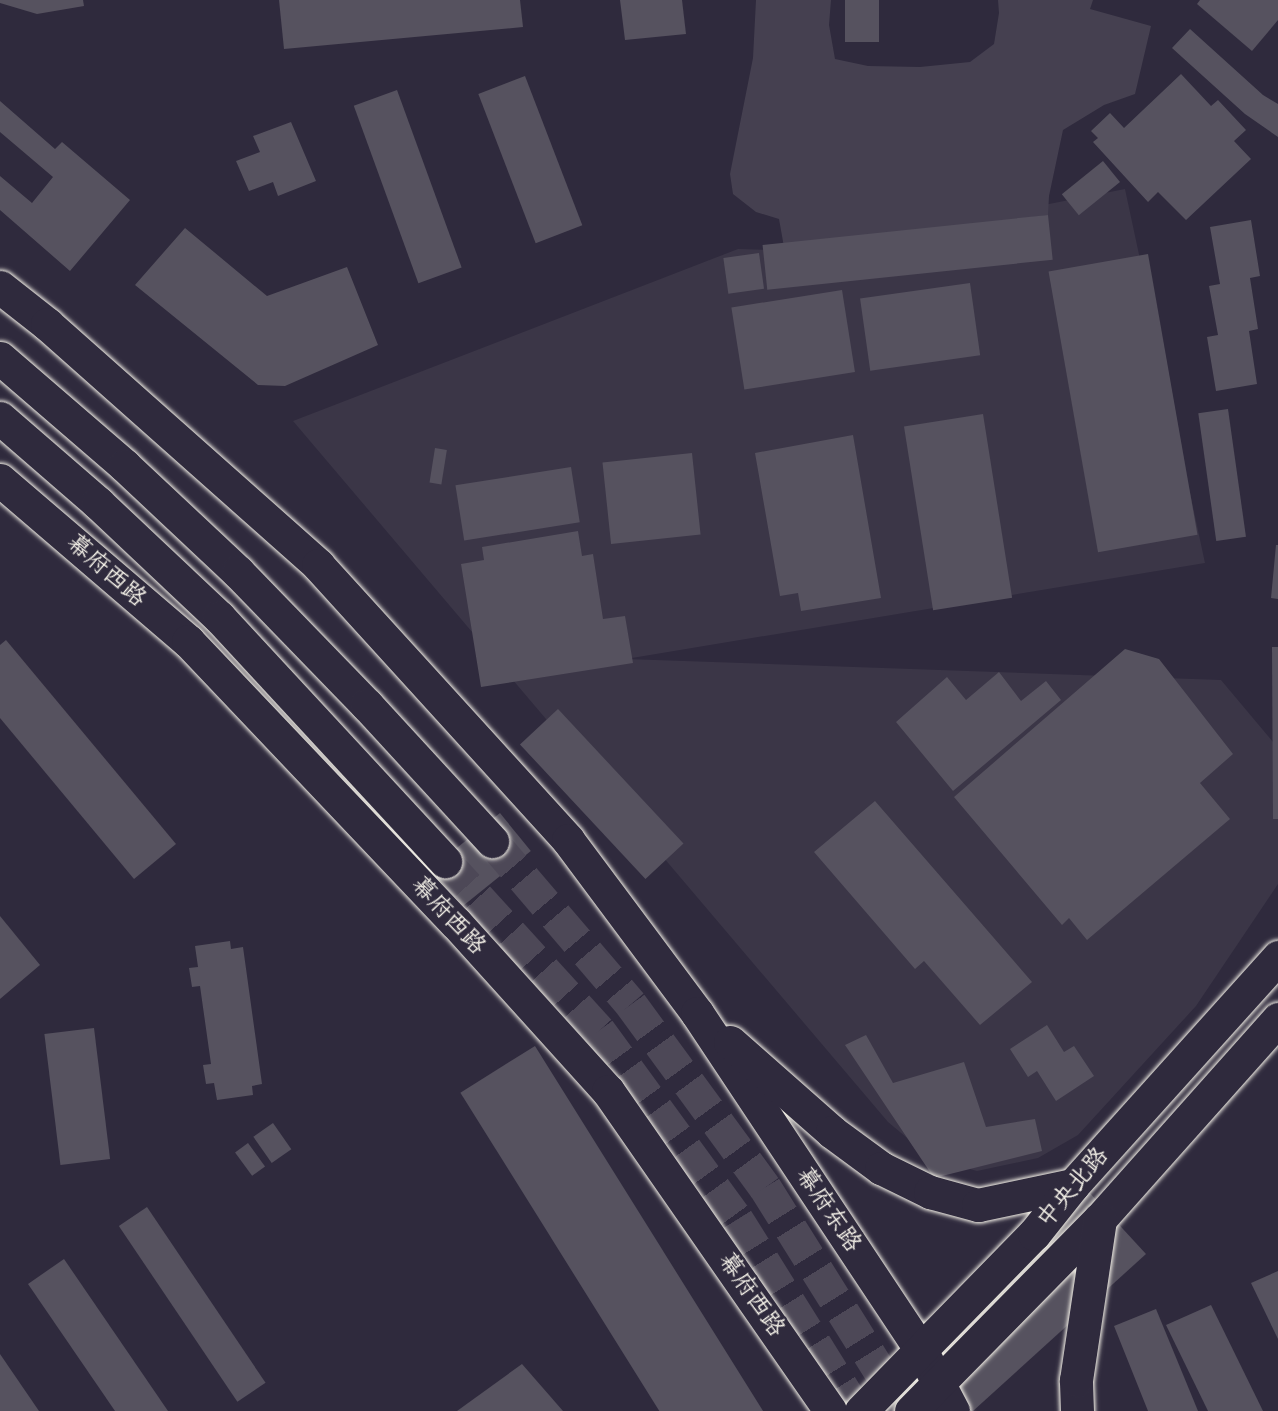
<!DOCTYPE html>
<html>
<head>
<meta charset="utf-8">
<style>
	body { margin:0 }
	#map { position:relative; width:1278px; height:1411px; overflow:hidden; background:#2f2a3d; font-family:Mynerve,"LXGW WenKai TC",sans-serif }
	div>[style] { position:absolute }
	[style*='--x'] { left:calc(var(--x)*1px); top:calc(var(--y)*1px); width:calc(var(--w)*1px); rotate:calc(var(--a)*1deg) }
	.built>* { inset:0; background:#3b3647 }
	.green>* { inset:0; background:#454050 }
	.building>* { inset:0; background:#56525f; transform-origin:0 0 }
	.highway-tunnel>* { height:33px; margin-top:-16.5px; transform-origin:0; background:repeating-linear-gradient(90deg,#4d4857 0 33px,transparent 0 49px) }
	.roads { filter:drop-shadow(0 0 2px #f4f1e8) drop-shadow(0 0 2px #f4f1e8) }
	.major>* { height:33px; margin:-16.5px; padding:0 16.5px; transform-origin:16.5px; border-radius:16.5px; background:#2f2a3d }
	.highway>* { height:33px; margin:-16.5px; padding:0 16.5px; transform-origin:16.5px; border-radius:16.5px; background:#2f2a3d }
	span { translate:-50% -50%; white-space:nowrap; text-align:center; line-height:1.15; -webkit-text-stroke:4.5px #2f2a3d; paint-order:stroke }
	.street-label { font-size:24px; color:#f4f1e8 }
</style>
</head>
<body>
<div id="map">
	<div class="built">
		<i style="clip-path:polygon(1125px 189px,1205px 563px,626px 659px,1221px 680px,1278px 748px,1278px 884px,1196px 1006px,1078px 1135px,1038px 1158px,977px 1171px,931px 1158px,888px 1122px,293px 421px,738px 249px,811px 251px)"></i>
	</div>
	<div class="green">
		<i style="clip-path:polygon(756px 0,831px 0,829px 25px,835px 59px,868px 66px,920px 67px,970px 62px,994px 44px,999px 13px,998px 0,1093px 0,1090px 9px,1151px 26px,1135px 94px,1104px 105px,1063px 130px,1049px 196px,1048px 215px,784px 247px,779px 219px,756px 212px,733px 194px,730px 174px,753px 58px)"></i>
	</div>
	<div class="building">
		<i style="clip-path:polygon(0 0,83px 0,84px 6px,37px 14px,0 3px)"></i>
		<i style="clip-path:polygon(279px 0,520px 0,523px 27px,284px 49px)"></i>
		<i style="clip-path:polygon(620px 0,682px 0,686px 34px,625px 40px)"></i>
		<i style="left:845px;top:0;width:34px;height:42px"></i>
		<i style="clip-path:polygon(1200px 0,1278px 0,1278px 20px,1252px 51px,1197px 4px)"></i>
		<i style="clip-path:polygon(1190px 29px,1263px 95px,1278px 104px,1278px 137px,1245px 114px,1172px 48px)"></i>
		<i style="clip-path:polygon(1181px 74px,1211px 106px,1218px 100px,1246px 130px,1234px 141px,1251px 159px,1186px 220px,1158px 192px,1148px 202px,1093px 142px,1098px 138px,1091px 131px,1110px 113px,1124px 128px)"></i>
		<i style="left:525px;top:76px;width:160px;height:50px;rotate:69deg"></i>
		<i style="left:397px;top:90px;width:189px;height:46px;rotate:70deg"></i>
		<i style="clip-path:polygon(0 101px,55px 149px,62px 142px,130px 200px,70px 271px,0 210px,0 176px,32px 203px,53px 177px,0 132px)"></i>
		<i style="clip-path:polygon(291px 122px,316px 181px,278px 196px,273px 182px,249px 191px,236px 161px,260px 152px,253px 136px)"></i>
		<i style="left:1103px;top:161px;width:27px;height:53px;rotate:51deg"></i>
		<i style="left:1048px;top:215px;width:45px;height:287px;rotate:84deg"></i>
		<i style="clip-path:polygon(1251px 220px,1260px 276px,1250px 278px,1258px 329px,1249px 331px,1257px 384px,1216px 391px,1207px 337px,1218px 335px,1209px 286px,1220px 284px,1210px 227px)"></i>
		<i style="clip-path:polygon(185px 228px,267px 296px,347px 267px,378px 345px,285px 386px,258px 385px,135px 285px)"></i>
		<i style="left:759px;top:253px;width:36px;height:36px;rotate:82deg"></i>
		<i style="left:1148px;top:254px;width:285px;height:101px;rotate:80deg"></i>
		<i style="left:970px;top:283px;width:73px;height:111px;rotate:82deg"></i>
		<i style="left:842px;top:290px;width:83px;height:112px;rotate:81deg"></i>
		<i style="left:1228px;top:409px;width:129px;height:30px;rotate:82deg"></i>
		<i style="left:983px;top:414px;width:186px;height:80px;rotate:81deg"></i>
		<i style="clip-path:polygon(853px 435px,881px 598px,801px 611px,798px 593px,780px 596px,755px 453px)"></i>
		<i style="left:435px;top:448px;width:12px;height:35px;rotate:9deg"></i>
		<i style="left:692px;top:453px;width:82px;height:90px;rotate:84deg"></i>
		<i style="left:571px;top:467px;width:56px;height:117px;rotate:81deg"></i>
		<i style="clip-path:polygon(578px 531px,582px 556px,593px 554px,603px 619px,625px 616px,633px 663px,481px 687px,461px 564px,484px 560px,482px 547px)"></i>
		<i style="clip-path:polygon(1276px 545px,1278px 545px,1278px 599px,1271px 598px)"></i>
		<i style="clip-path:polygon(6px 640px,176px 844px,134px 879px,0 718px,0 645px)"></i>
		<i style="clip-path:polygon(1272px 647px,1278px 647px,1278px 819px,1273px 819px)"></i>
		<i style="clip-path:polygon(1125px 649px,1159px 659px,1233px 754px,1200px 783px,1230px 819px,1087px 940px,1069px 918px,1062px 925px,954px 797px)"></i>
		<i style="clip-path:polygon(999px 672px,1021px 701px,1046px 681px,1061px 700px,953px 791px,896px 722px,947px 677px,966px 700px)"></i>
		<i style="left:558px;top:709px;width:184px;height:52px;rotate:47deg"></i>
		<i style="clip-path:polygon(875px 801px,1032px 982px,980px 1025px,924px 961px,915px 969px,814px 852px)"></i>
		<i style="left:500px;top:813px;width:49px;height:87px;rotate:51deg"></i>
		<i style="clip-path:polygon(0 916px,40px 965px,0 999px)"></i>
		<i style="clip-path:polygon(230px 941px,231px 949px,243px 947px,262px 1084px,252px 1086px,253px 1095px,217px 1100px,214px 1083px,206px 1084px,203px 1065px,211px 1064px,200px 986px,192px 987px,189px 968px,198px 967px,195px 946px)"></i>
		<i style="clip-path:polygon(1047px 1025px,1064px 1052px,1074px 1046px,1094px 1076px,1056px 1101px,1037px 1071px,1028px 1077px,1010px 1049px)"></i>
		<i style="left:94px;top:1028px;width:132px;height:50px;rotate:83deg"></i>
		<i style="clip-path:polygon(866px 1035px,893px 1083px,964px 1062px,986px 1127px,1035px 1119px,1042px 1151px,934px 1178px,845px 1045px)"></i>
		<i style="left:535px;top:1046px;width:432px;height:88px;rotate:58deg"></i>
		<i style="left:273px;top:1123px;width:32px;height:24px;rotate:55deg"></i>
		<i style="left:248px;top:1143px;width:29px;height:16px;rotate:54deg"></i>
		<i style="clip-path:polygon(1088px 1191px,1146px 1254px,973px 1411px,847px 1411px)"></i>
		<i style="left:147px;top:1207px;width:212px;height:34px;rotate:56deg"></i>
		<i style="clip-path:polygon(64px 1259px,168px 1411px,115px 1411px,28px 1284px)"></i>
		<i style="clip-path:polygon(1278px 1271px,1278px 1339px,1251px 1283px)"></i>
		<i style="clip-path:polygon(1211px 1305px,1263px 1411px,1208px 1411px,1166px 1325px)"></i>
		<i style="clip-path:polygon(1156px 1309px,1198px 1411px,1148px 1411px,1114px 1326px)"></i>
		<i style="clip-path:polygon(0 1354px,39px 1411px,0 1411px)"></i>
		<i style="clip-path:polygon(522px 1364px,563px 1411px,457px 1411px)"></i>
	</div>
	<div class="highway-tunnel">
		<i style="--x:492;--y:841;--w:214;--a:49.5"></i>
		<i style="--x:631;--y:1004;--w:227;--a:53.8"></i>
		<i style="--x:765;--y:1187;--w:264;--a:58"></i>
		<i style="--x:445;--y:861;--w:229;--a:47.7"></i>
		<i style="--x:599;--y:1030;--w:234;--a:53.9"></i>
		<i style="--x:737;--y:1219;--w:226;--a:58"></i>
	</div>
	<div class="roads">
		<div class="major">
			<i style="--x:0;--y:287;--w:60;--a:38.2"></i>
			<i style="--x:47;--y:324;--w:363;--a:41.6"></i>
			<i style="--x:318;--y:565;--w:372;--a:47.7"></i>
			<i style="--x:568;--y:840;--w:216;--a:53.3"></i>
			<i style="--x:697;--y:1013;--w:405;--a:56.4"></i>
			<i style="--x:921;--y:1350;--w:69;--a:62.3"></i>
			<i style="--x:0;--y:480;--w:248;--a:40.6"></i>
			<i style="--x:188;--y:641;--w:389;--a:46.5"></i>
			<i style="--x:456;--y:923;--w:227;--a:47.9"></i>
			<i style="--x:608;--y:1091;--w:389;--a:55.2"></i>
			<i style="--x:730;--y:1042;--w:136;--a:41.4"></i>
			<i style="--x:832;--y:1132;--w:61;--a:36.3"></i>
			<i style="--x:881;--y:1168;--w:55;--a:26.1"></i>
			<i style="--x:930;--y:1192;--w:50;--a:15.2"></i>
			<i style="--x:978;--y:1205;--w:97;--a:-11.9"></i>
			<i style="--x:861;--y:1411;--w:248;--a:-45.7"></i>
			<i style="--x:1034;--y:1234;--w:63;--a:-51.5"></i>
			<i style="--x:1073;--y:1185;--w:307;--a:-48"></i>
			<i style="--x:911;--y:1411;--w:269;--a:-45.5"></i>
			<i style="--x:1100;--y:1219;--w:268;--a:-48.3"></i>
			<i style="--x:1077;--y:1411;--w:31;--a:-92"></i>
			<i style="--x:1076;--y:1380;--w:163;--a:-81.5"></i>
		</div>
		<div class="highway">
			<i style="--x:0;--y:358;--w:165;--a:40.8"></i>
			<i style="--x:125;--y:466;--w:155;--a:43.2"></i>
			<i style="--x:238;--y:572;--w:185;--a:45.9"></i>
			<i style="--x:367;--y:705;--w:185;--a:47.4"></i>
			<i style="--x:0;--y:418;--w:130;--a:40.9"></i>
			<i style="--x:98;--y:503;--w:166;--a:43.3"></i>
			<i style="--x:219;--y:617;--w:333;--a:47.2"></i>
		</div>
	</div>
	<div class="street-label">
		<span style="left:106px;top:571px;rotate:41deg">幕府西路</span>
		<span style="left:448px;top:916px;rotate:47deg">幕府西路</span>
		<span style="left:1073px;top:1188px;rotate:-50deg">中央北路</span>
		<span style="left:828px;top:1210px;rotate:56deg">幕府东路</span>
		<span style="left:751px;top:1295px;rotate:55deg">幕府西路</span>
	</div>
</div>
</body>
</html>
